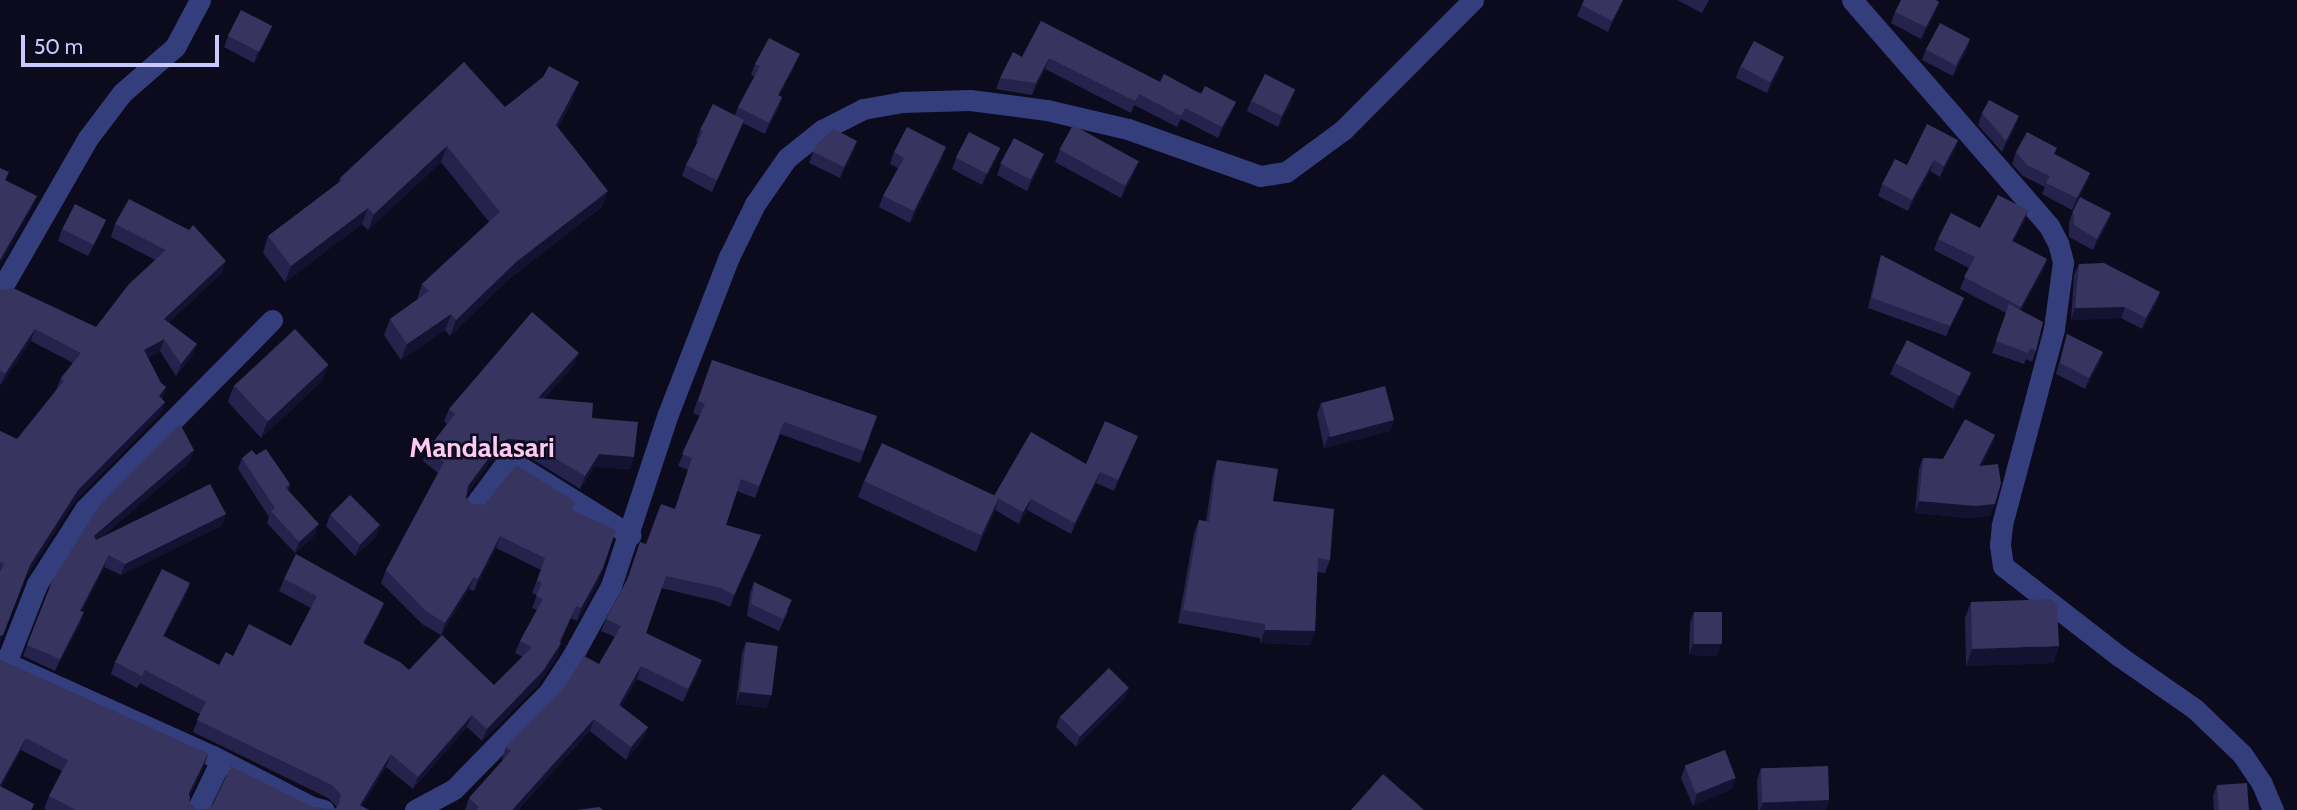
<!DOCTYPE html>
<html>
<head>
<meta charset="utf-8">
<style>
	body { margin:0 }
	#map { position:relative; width:2297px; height:810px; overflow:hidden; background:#0b0b1d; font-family:Cabin,sans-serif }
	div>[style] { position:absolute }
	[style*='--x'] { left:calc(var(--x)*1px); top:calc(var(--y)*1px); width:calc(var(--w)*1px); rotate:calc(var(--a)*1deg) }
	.minor>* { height:21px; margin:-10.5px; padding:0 10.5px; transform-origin:10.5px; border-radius:10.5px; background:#353e7c }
	.wall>* { inset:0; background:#25234c }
	.shaded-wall>* { inset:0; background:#131231 }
	.building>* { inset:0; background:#37355f; transform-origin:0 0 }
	span { translate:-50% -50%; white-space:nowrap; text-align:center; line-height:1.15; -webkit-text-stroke:5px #0b0b1d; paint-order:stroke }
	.quarter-label { font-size:28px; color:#ffc9f4; font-weight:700 }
	.scale { position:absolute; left:21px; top:35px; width:198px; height:32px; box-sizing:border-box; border:4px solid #c7c9ff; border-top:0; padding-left:9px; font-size:21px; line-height:24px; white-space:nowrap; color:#c7c9ff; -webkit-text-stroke:5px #0b0b1d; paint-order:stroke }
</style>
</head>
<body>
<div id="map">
	<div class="minor">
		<i style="--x:1852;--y:0;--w:300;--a:48.9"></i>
		<i style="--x:2049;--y:226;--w:19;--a:62"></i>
		<i style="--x:2058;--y:243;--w:20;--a:75"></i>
		<i style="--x:2063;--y:262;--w:68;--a:97.7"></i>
		<i style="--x:2054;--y:329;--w:203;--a:104.9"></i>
		<i style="--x:2002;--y:525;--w:20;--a:96"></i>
		<i style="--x:2000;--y:545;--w:21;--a:82"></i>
		<i style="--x:2003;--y:566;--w:147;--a:37.8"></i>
		<i style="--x:2119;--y:656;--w:93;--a:34.9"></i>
		<i style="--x:2195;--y:709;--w:65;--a:43.8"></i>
		<i style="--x:2242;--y:754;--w:36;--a:56"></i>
		<i style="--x:2262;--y:784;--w:28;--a:67"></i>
		<i style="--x:0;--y:291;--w:177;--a:-60.1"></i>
		<i style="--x:88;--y:138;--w:56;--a:-52.9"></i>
		<i style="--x:122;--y:93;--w:70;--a:-41"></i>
		<i style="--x:175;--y:47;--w:53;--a:-62"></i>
		<i style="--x:474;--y:506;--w:52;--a:-53.6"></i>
		<i style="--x:505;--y:464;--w:9;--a:-6"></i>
		<i style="--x:514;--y:463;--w:137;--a:31.8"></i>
		<i style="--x:0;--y:660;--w:234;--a:24.3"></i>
		<i style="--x:213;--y:756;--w:111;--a:27.3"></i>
		<i style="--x:312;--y:807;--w:12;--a:14"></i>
		<i style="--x:6;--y:663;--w:85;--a:-68.6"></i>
		<i style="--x:37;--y:584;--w:89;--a:-57.4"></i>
		<i style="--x:85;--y:509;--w:266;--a:-45.3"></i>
		<i style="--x:197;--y:810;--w:55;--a:-64.4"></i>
		<i style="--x:415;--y:810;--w:44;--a:-28.3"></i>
		<i style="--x:454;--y:789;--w:136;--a:-45.6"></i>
		<i style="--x:549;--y:692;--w:44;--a:-57"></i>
		<i style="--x:573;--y:655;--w:79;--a:-61.2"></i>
		<i style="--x:611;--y:586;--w:181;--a:-71.7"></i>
		<i style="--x:668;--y:414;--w:168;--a:-68.8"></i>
		<i style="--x:729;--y:257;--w:59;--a:-63.9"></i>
		<i style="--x:755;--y:204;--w:56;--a:-55.2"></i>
		<i style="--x:787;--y:158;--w:45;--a:-38.7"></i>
		<i style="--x:822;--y:130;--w:46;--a:-27.1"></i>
		<i style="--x:863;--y:109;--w:39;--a:-10"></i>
		<i style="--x:901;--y:102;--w:69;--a:-1.7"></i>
		<i style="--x:970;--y:100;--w:78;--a:7.4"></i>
		<i style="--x:1047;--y:110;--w:83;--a:13.2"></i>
		<i style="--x:1128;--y:129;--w:140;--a:19.6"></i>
		<i style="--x:1260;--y:176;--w:26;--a:-9"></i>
		<i style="--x:1286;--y:172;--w:71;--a:-36.4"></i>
		<i style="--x:1343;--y:130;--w:184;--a:-45"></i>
	</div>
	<div class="wall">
		<i style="clip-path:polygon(1584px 0,1623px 0,1608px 32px,1577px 16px)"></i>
		<i style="clip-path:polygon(1677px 0,1709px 0,1702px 13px)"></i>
		<i style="clip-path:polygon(1939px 2px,1935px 13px,1921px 39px,1891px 23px,1895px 12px)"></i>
		<i style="clip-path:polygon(1041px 21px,1160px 82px,1236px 102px,1231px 113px,1218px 138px,1181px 119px,1177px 127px,1134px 105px,1131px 113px,1045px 69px,1032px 95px,996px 89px,1000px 78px,1022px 57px)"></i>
		<i style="clip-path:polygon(272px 26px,268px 37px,254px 63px,224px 47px,228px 36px)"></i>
		<i style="clip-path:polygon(1970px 39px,1966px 51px,1953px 76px,1922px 60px,1926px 49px)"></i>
		<i style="clip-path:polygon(755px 64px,795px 65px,779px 96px,782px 97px,778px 109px,765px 134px,743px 123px,712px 192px,682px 176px,686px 165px,698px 142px,696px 141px,700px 130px,735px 115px,738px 107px,755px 77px,751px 75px)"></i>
		<i style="clip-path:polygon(1740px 66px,1780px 68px,1767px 93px,1736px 78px)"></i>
		<i style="clip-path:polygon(573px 98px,558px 127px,602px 207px,510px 278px,450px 336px,445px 330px,401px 360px,384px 335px,390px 319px,417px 300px,422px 284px,489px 222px,441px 162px,368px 230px,362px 224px,285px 282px,263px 253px,268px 236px,338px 184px,340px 178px,505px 107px)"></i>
		<i style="clip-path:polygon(1251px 100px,1291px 101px,1278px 127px,1247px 111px)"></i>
		<i style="clip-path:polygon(1982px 113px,2015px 127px,2002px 152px,1978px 125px)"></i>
		<i style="clip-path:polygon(1958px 140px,1954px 151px,1940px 177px,1930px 171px,1908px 211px,1878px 196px,1882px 184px,1907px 165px)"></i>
		<i style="clip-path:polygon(1000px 148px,996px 159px,982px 185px,952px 169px,956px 158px)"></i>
		<i style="clip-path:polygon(1060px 150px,1139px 161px,1134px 172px,1121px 198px,1055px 162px)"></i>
		<i style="clip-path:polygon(813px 152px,853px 153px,840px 178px,809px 163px)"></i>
		<i style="clip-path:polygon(894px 152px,942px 159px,910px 223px,879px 207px,883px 196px,898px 168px,890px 164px)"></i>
		<i style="clip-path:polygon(2016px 152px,2055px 154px,2090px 173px,2086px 184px,2072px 210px,2042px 194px,2045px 187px,2023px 176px,2012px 164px)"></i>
		<i style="clip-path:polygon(1001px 164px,1040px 165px,1027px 191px,997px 175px)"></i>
		<i style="clip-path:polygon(2028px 210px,2024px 221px,2013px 241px,2047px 259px,2043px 270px,2021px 310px,2036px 351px,2032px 362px,2026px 359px,2024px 364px,1992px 353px,2006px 313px,1960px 289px,1969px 268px,1934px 250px,1938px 239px,1980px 228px)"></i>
		<i style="clip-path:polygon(2073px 211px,2111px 213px,2107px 224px,2093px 250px,2069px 237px,2069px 222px)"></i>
		<i style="clip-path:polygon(115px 224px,222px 273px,169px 322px,192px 356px,176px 376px,160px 351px,148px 358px,161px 383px,166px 387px,162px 399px,165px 402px,160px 414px,74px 502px,26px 577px,0 642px,0 431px,17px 439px,56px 390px,61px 378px,73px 363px,31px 341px,0 385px,0 290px,96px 327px,155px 260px,111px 237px)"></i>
		<i style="clip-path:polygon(62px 229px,101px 231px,88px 256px,58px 241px)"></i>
		<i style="clip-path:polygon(1881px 255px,1964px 298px,1960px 308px,1946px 336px,1868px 308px,1878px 265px)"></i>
		<i style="clip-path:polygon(2079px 264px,2160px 292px,2156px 304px,2142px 329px,2121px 318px,2071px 320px,2074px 275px)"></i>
		<i style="clip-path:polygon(2067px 334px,2103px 352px,2099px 364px,2085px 389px,2056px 374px)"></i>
		<i style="clip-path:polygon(712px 360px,877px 416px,860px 463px,780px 434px,755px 498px,737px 491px,726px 525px,761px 535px,730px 607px,716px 601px,661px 588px,646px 633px,698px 672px,683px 702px,637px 679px,621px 706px,648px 727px,643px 739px,626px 760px,590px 731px,518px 810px,465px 810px,469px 798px,503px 760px,502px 759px,506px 747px,599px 664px,615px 637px,601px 631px,606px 619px,646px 544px,675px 509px,688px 470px,678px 466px,700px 416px,693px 413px)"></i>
		<i style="clip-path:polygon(1895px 363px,1971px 373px,1967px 384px,1953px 409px,1890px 374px)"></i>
		<i style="clip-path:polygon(328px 365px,322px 381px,261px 438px,228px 402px,234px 385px)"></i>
		<i style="clip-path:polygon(574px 365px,544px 399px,592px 418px,630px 469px,594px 467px,580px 489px,521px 452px,504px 451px,494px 456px,467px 494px,466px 498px,470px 504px,484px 505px,573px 510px,599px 581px,577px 621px,571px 618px,560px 643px,561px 643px,557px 656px,539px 684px,482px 741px,467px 727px,413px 789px,386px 767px,362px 806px,337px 807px,328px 798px,193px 732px,200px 714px,140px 683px,137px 688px,111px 674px,115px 662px,190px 583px,186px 595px,164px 636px,219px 665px,233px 656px,291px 646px,311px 608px,279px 591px,284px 579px,384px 603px,379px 615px,364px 644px,409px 670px,494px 685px,523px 657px,515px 653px,520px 641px,537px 610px,532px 608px,537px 595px,532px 593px,541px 570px,496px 548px,474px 591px,469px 589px,441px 635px,422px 624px,381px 583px,386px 570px,438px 473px,423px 461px,428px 449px,447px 424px,444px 421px,449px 409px)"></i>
		<i style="clip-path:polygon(1321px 403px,1394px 420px,1390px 431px,1324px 448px,1317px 414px)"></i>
		<i style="clip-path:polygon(1995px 435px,1991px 446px,1981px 466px,1991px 515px,1971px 518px,1915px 513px,1919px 469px,1923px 458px,1943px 459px)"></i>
		<i style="clip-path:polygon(1138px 436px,1114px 491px,1096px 483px,1071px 534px,1027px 510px,1019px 524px,995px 510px,976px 552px,858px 497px,864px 481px,994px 496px,1086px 464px)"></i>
		<i style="clip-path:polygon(194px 450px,189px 462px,103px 536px,226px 514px,221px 526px,121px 575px,104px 567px,82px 611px,80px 624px,55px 671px,23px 656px,53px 579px)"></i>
		<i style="clip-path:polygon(256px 455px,290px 484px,288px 490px,314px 536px,295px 553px,267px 523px,269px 517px,238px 469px,242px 458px)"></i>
		<i style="clip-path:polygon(1217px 460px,1273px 501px,1330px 560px,1325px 573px,1317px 572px,1315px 631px,1310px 645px,1260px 643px,1260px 638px,1178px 623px,1194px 533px,1199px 520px,1206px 521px,1213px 474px)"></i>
		<i style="clip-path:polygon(330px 515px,380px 525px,376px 537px,355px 556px,326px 526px)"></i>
		<i style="clip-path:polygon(754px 582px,788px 611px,779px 631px,747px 616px,750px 593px)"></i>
		<i style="clip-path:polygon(1971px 602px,2059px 646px,2053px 663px,1966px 666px,1965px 618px)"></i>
		<i style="clip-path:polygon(1694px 612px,1717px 656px,1689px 655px,1690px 623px)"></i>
		<i style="clip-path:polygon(746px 642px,767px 708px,736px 704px,742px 653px)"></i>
		<i style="clip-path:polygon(0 660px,208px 754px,204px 766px,190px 795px,190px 804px,196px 810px,313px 807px,333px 810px,47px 810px,44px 809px,49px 796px,62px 771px,21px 750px,1px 787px,34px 804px,32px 810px,0 810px)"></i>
		<i style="clip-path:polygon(1129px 688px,1124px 699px,1076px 747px,1056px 727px,1060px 716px)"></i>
		<i style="clip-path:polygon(1685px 767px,1732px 789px,1693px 806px,1681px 778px)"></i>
		<i style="clip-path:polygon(1761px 768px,1829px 800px,1826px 810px,1758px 810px,1757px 780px)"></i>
		<i style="clip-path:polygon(2217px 785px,2249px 810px,2214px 810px,2213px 796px)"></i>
	</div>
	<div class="shaded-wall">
		<i style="clip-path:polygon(1623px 0,1621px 6px,1608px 32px,1612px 21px)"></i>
		<i style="clip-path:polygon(1939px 2px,1935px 13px,1921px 39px,1926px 27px)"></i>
		<i style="clip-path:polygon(272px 26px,268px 37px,254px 63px,258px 51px)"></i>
		<i style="clip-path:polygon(1970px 39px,1966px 51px,1953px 76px,1957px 65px)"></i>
		<i style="clip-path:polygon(800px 54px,795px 65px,774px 106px,778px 95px)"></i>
		<i style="clip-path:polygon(1784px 57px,1780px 68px,1767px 93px,1771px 82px)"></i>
		<i style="clip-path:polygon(1049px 58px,1045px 69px,1032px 95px,1036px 83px)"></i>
		<i style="clip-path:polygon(579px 82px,573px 98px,550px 141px,556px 125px)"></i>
		<i style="clip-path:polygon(1295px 89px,1291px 101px,1278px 127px,1282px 115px)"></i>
		<i style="clip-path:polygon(782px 97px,778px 109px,765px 134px,769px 123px)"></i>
		<i style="clip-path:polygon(1236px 102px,1231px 113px,1218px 138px,1222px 127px)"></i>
		<i style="clip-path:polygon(2019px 116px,2015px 127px,2002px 152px,2006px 141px)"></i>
		<i style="clip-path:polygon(744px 120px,740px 131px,712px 192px,717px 180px)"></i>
		<i style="clip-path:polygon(1958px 140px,1954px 151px,1940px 177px,1944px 166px)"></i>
		<i style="clip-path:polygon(857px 141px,853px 153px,840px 178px,844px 167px)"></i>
		<i style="clip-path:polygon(447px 146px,441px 162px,368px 230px,374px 214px)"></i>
		<i style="clip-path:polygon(946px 147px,942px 159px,910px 223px,914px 211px)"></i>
		<i style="clip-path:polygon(1000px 148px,996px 159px,982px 185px,986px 174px)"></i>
		<i style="clip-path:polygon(1044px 154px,1040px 165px,1027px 191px,1031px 180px)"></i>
		<i style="clip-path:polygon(1934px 160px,1930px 171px,1908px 211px,1912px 200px)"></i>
		<i style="clip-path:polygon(1139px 161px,1134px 172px,1121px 198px,1125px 187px)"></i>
		<i style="clip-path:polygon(2090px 173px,2086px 184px,2072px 210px,2077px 198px)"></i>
		<i style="clip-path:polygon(608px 191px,602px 207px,510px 278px,450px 336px,456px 320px,516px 262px)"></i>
		<i style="clip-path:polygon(37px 196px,32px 208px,0 265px,0 260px)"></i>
		<i style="clip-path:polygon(368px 208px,362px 224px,285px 282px,291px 266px)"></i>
		<i style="clip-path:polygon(2028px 210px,2024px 221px,2008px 252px,2012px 241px)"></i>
		<i style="clip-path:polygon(2111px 213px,2107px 224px,2093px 250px,2097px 239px)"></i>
		<i style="clip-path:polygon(2047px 259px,2043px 270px,2017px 318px,2021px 307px)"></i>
		<i style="clip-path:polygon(226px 261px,222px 273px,159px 331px,164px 319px)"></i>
		<i style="clip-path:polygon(2160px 292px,2156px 304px,2142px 329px,2146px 318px)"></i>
		<i style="clip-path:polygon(1964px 298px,1960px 308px,1946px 336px,1950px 326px)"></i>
		<i style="clip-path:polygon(2125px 307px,2121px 318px,2071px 320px,2075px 308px)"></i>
		<i style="clip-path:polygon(451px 314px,445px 330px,401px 360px,407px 344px)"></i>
		<i style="clip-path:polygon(35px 329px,31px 341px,1px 386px,5px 374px)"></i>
		<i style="clip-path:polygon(164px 339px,160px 351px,140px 363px,144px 350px)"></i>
		<i style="clip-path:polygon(197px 344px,192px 356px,176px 376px,181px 364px)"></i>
		<i style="clip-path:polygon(2103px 352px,2099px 364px,2085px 389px,2089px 378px)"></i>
		<i style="clip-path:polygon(579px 353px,574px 365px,534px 410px,538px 398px)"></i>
		<i style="clip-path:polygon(328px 365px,322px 381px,261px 438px,267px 422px)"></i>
		<i style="clip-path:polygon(1971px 373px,1967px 384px,1953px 409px,1957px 398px)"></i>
		<i style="clip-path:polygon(166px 387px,162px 399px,159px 396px)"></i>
		<i style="clip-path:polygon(165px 402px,160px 414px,74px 502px,26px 577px,0 642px,0 636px,30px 565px,78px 490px)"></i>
		<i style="clip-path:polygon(1394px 420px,1390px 431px,1324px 448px,1328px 437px)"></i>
		<i style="clip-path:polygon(1995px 435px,1991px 446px,1975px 477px,1979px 466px)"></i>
		<i style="clip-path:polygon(1138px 436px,1134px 447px,1114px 491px,1118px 480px)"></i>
		<i style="clip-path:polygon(508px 439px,525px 440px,521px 452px,504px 451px,494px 456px,463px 499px,468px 486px,499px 444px)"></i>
		<i style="clip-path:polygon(194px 450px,189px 462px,90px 548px,94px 536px)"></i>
		<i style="clip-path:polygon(599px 454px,634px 457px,630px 469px,594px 467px,580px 489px,585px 476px)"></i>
		<i style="clip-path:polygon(1100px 472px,1096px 483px,1071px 534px,1075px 523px)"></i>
		<i style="clip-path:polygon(999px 498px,994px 514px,976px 552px,982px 535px)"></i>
		<i style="clip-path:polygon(1031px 499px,1027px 510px,1019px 524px,1023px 512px)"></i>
		<i style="clip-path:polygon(1919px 501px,1995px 504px,1991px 515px,1971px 518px,1915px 513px)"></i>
		<i style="clip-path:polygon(226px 514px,221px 526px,121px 575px,125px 564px)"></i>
		<i style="clip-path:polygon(319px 524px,314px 536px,295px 553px,299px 542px)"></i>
		<i style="clip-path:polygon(380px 525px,376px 537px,355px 556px,360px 545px)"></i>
		<i style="clip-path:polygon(761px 535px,756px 548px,730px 607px,734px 595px)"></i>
		<i style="clip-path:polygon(500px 536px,496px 548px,474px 591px,478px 579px)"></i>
		<i style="clip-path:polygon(109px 555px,104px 567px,76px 622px,80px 611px)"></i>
		<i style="clip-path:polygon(603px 568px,599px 581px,577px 621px,581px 608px)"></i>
		<i style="clip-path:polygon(474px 577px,469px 589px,441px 635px,445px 623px)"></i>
		<i style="clip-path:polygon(190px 583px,186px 595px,158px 648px,163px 636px)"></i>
		<i style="clip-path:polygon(384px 603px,379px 615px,358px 655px,363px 643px)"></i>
		<i style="clip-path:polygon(84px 612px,80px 624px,55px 671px,60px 659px)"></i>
		<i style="clip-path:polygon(1265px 630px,1315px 631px,1310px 645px,1260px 643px)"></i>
		<i style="clip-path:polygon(561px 643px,557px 656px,539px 684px,482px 741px,487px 729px)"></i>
		<i style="clip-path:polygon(1693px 644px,1721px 644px,1717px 656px,1689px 655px)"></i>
		<i style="clip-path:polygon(2059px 646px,2053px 663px,1966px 666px,1972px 649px)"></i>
		<i style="clip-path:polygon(702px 660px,698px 672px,683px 702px,688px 689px)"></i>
		<i style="clip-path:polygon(641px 666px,637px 679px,614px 717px,619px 705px)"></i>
		<i style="clip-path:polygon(1129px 688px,1124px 699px,1076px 747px,1080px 735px)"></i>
		<i style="clip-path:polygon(740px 692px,771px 696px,767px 708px,736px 704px)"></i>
		<i style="clip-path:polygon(472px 715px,467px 727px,413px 789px,418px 777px)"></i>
		<i style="clip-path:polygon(594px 719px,590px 731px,518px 810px,512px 810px)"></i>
		<i style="clip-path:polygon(648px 727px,643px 739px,626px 760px,631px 747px)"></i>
		<i style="clip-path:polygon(26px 738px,21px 750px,0 789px,0 785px)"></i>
		<i style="clip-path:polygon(208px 754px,204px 766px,185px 805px,189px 793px)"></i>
		<i style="clip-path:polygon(391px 754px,386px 767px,360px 810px,360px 805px)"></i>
		<i style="clip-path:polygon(1736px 778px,1732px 789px,1693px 806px,1697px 794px)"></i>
		<i style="clip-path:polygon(1829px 800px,1826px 810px,1760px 810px,1763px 803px)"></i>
	</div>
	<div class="building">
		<i style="clip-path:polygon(1584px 0,1623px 0,1612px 21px,1582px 5px)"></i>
		<i style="clip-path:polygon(1901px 0,1936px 0,1939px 2px,1926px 27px,1895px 12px)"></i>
		<i style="left:241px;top:10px;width:35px;height:29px;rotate:27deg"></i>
		<i style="clip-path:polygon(1041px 21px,1160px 82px,1164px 74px,1201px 94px,1205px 86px,1236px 102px,1222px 127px,1185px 108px,1181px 116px,1139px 94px,1135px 101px,1049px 58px,1036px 83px,1000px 78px,1013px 52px,1022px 57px)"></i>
		<i style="left:1940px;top:23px;width:34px;height:30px;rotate:28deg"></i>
		<i style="clip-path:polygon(769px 38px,800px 54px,778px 95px,782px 97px,769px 123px,738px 107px,760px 66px,755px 64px)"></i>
		<i style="left:1754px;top:41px;width:34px;height:29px;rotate:28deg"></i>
		<i style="clip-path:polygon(464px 62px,505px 107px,543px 77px,549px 66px,579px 82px,556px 125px,608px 191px,516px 262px,456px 320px,451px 314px,407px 344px,390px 319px,429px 291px,422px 284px,500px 212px,447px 146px,374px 214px,368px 208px,291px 266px,268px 236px,342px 180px,340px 178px)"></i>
		<i style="left:1265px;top:74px;width:34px;height:30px;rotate:27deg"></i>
		<i style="clip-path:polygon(1989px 100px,2019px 116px,2006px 141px,1982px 113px)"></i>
		<i style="clip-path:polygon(713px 104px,744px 120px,717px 180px,686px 165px,703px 131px,700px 130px)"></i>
		<i style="clip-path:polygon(1927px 124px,1958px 140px,1944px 166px,1934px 160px,1912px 200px,1882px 184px,1895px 159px,1907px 165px)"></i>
		<i style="left:1073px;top:125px;width:75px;height:28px;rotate:29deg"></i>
		<i style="clip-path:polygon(907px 127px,946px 147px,914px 211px,883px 196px,904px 158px,894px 152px)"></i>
		<i style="clip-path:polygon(834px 129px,857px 141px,844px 167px,813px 152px,819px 142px)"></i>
		<i style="left:969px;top:132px;width:35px;height:29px;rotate:27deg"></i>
		<i style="clip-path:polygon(2027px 132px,2057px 148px,2054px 154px,2090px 173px,2077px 198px,2046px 183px,2050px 176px,2027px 165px,2016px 152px)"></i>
		<i style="left:1014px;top:138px;width:34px;height:29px;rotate:28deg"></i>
		<i style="clip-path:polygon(0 168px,9px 172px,5px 180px,37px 196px,0 260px)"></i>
		<i style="clip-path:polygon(1998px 195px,2028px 210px,2012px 241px,2047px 259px,2021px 307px,1964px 277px,1975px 257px,1938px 239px,1951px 213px,1980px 228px)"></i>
		<i style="clip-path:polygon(2080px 197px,2111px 213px,2097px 239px,2074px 225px,2073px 211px)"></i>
		<i style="clip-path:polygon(129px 199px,189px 230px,193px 225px,226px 261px,164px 319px,197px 344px,181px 364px,164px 339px,144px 350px,161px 383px,166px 387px,159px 396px,165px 402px,78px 490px,30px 565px,3px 635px,0 636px,0 572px,4px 564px,0 562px,0 431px,17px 439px,64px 381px,61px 378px,81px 353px,35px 329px,5px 374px,0 370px,0 290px,13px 288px,96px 327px,129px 284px,166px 250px,115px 224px)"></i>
		<i style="left:75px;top:204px;width:35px;height:28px;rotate:27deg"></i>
		<i style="clip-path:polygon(1881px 255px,1964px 298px,1950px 326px,1872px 298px)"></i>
		<i style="clip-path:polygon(2104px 263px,2160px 292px,2146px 318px,2125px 307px,2075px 308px,2079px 264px)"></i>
		<i style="clip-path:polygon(2009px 304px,2043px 322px,2036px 351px,2030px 348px,2028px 353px,1996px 341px)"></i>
		<i style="clip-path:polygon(532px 312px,579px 353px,538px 398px,593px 403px,592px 418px,638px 422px,634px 457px,599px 454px,585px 476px,525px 440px,508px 439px,499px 444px,468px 486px,466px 498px,470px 504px,484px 505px,516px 465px,571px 499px,575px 503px,572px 510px,616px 530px,603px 568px,581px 608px,576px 606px,559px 642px,561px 643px,543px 671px,487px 729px,472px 715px,418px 777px,391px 754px,360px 805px,369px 810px,333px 810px,338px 806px,341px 795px,332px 785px,197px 720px,206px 702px,145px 670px,142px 676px,115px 662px,162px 569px,190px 583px,163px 636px,219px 665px,226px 652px,233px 656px,249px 624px,291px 646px,317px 596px,284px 579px,296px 554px,384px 603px,363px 643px,400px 662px,409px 670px,442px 635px,494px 685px,532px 647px,520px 641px,543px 599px,536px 596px,542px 583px,537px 581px,545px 558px,500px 536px,478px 579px,474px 577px,445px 623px,426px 611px,386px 570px,444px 462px,428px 449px,455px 414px,449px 409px)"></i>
		<i style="left:295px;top:329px;width:49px;height:83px;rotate:47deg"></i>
		<i style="clip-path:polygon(2067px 334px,2103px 352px,2089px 378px,2060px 363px)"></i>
		<i style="left:1907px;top:340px;width:72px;height:26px;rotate:27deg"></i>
		<i style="clip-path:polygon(712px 360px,877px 416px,864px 451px,784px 422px,759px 486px,741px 479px,726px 525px,761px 535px,734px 595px,721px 588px,666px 576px,646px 633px,702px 660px,688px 689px,641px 666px,619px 705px,648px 727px,631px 747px,594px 719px,512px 810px,477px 810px,479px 807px,469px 798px,511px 751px,506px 747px,563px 689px,584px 656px,599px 664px,621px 626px,606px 619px,627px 580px,640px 542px,646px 544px,661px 504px,675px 509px,692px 458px,682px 454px,705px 404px,698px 401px)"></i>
		<i style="left:1385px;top:386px;width:35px;height:66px;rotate:75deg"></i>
		<i style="clip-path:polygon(1965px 419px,1995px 435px,1979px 466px,1998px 464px,2001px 483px,1995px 504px,1975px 506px,1919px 501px,1923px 458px,1943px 459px)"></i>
		<i style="clip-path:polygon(1105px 421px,1138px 436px,1118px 480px,1100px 472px,1075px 523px,1031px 499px,1023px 512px,994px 496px,1031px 432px,1086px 464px)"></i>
		<i style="clip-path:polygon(180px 424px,194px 450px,94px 536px,96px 540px,210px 484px,226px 514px,125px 564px,109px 555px,80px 611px,84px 612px,60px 659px,27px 645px,53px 579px,99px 506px)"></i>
		<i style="left:882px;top:443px;width:129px;height:42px;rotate:25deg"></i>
		<i style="clip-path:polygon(266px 449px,290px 484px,285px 487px,319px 524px,299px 542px,271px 511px,275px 508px,242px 458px,252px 450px,256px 455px)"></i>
		<i style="clip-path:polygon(1217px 460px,1278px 469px,1273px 501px,1334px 509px,1330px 560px,1318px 558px,1315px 631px,1265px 630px,1265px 624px,1183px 610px,1199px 520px,1209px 522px)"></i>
		<i style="left:350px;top:495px;width:42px;height:28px;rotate:45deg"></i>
		<i style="clip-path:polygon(754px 582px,792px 600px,783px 619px,751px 604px)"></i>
		<i style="clip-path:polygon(2051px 599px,2057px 604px,2059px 646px,1972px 649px,1971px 602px)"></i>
		<i style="left:1694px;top:612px;width:28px;height:32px"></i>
		<i style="left:746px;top:642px;width:32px;height:50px;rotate:7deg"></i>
		<i style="clip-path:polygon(0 660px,208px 754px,189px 793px,190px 804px,196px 810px,208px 809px,213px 804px,231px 766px,313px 807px,333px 810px,76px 810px,49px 796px,68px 760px,26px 738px,0 785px)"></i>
		<i style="left:1109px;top:668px;width:28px;height:69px;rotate:45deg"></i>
		<i style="left:1725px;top:750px;width:30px;height:43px;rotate:69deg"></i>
		<i style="left:1828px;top:766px;width:34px;height:67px;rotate:88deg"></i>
		<i style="clip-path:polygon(1383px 774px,1424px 810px,1351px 810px)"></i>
		<i style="left:2247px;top:783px;width:27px;height:30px;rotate:86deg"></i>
		<i style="clip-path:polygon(0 786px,34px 804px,31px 810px,0 810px)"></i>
		<i style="clip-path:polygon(599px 807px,603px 810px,577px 810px)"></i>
	</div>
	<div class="quarter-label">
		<span style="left:482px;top:447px">Mandalasari</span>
	</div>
	<div class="scale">50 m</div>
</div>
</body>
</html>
